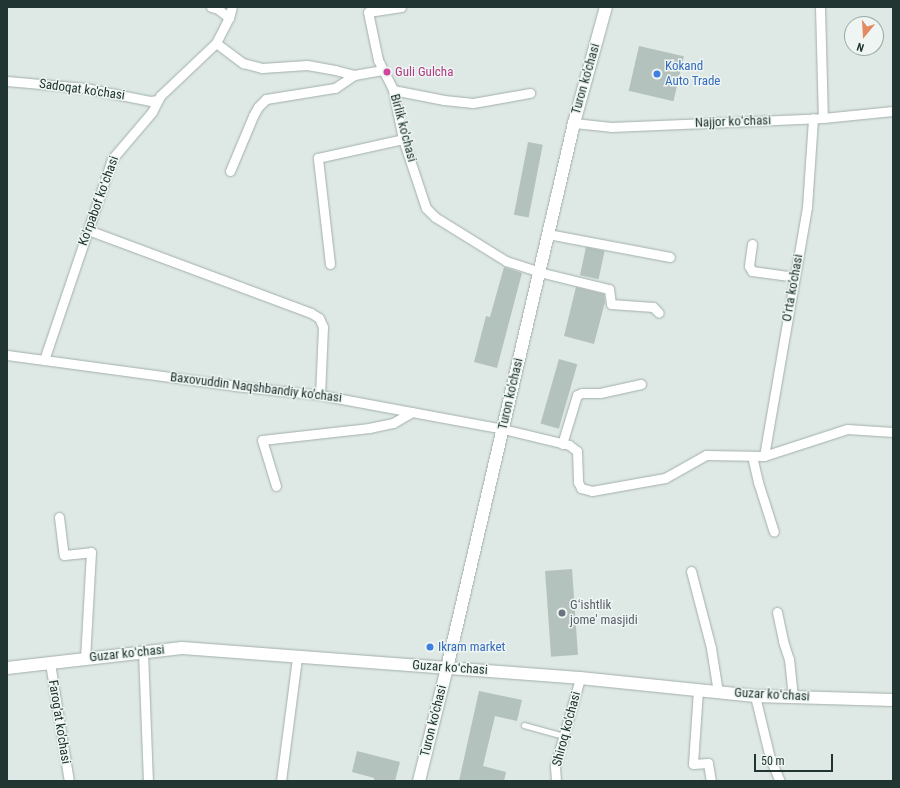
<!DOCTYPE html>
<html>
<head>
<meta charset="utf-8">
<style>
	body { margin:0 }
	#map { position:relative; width:900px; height:788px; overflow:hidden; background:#dee8e4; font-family:"Roboto Condensed",sans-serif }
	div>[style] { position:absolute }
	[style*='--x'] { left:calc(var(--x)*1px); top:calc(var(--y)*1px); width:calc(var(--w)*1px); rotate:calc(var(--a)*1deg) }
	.building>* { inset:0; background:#b4c2bd; transform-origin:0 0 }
	.roads { filter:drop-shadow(0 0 1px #a2afab) drop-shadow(0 0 1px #a2afab) }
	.lane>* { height:4.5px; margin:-2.25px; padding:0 2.25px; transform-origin:2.25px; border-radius:2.25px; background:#fff }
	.street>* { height:9px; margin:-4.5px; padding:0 4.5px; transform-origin:4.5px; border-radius:4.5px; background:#fff }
	.secondary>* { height:12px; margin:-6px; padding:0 6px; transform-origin:6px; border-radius:6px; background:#fff }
	.dots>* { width:11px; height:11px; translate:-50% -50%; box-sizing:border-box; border:2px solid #eef5f2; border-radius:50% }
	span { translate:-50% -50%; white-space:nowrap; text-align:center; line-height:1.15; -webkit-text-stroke:3px #eef5f2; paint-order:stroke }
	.shop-label { font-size:13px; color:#366cbe }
	.left { translate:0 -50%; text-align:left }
	.hotel-label { font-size:13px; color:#b23c85 }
	.street-label { font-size:13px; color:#213632 }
	.worship-label { font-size:13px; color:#5b616d }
	.frame { position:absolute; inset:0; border:8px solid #213632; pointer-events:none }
	.north { position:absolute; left:844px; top:16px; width:40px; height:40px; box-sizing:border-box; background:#eef5f2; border:1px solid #9ca9a5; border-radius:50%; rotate:198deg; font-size:11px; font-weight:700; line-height:16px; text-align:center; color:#213632 }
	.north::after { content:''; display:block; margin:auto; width:14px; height:18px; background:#e48a60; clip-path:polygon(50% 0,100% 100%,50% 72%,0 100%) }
	.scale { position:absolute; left:754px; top:754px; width:79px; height:18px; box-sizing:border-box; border:2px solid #213632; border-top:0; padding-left:5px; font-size:12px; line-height:14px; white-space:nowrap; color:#213632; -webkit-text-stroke:3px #eef5f2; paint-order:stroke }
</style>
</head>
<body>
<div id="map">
	<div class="building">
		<i style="left:639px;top:46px;width:46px;height:46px;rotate:13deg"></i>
		<i style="left:528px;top:142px;width:15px;height:74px;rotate:11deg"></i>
		<i style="left:586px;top:247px;width:19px;height:29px;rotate:12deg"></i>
		<i style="clip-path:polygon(504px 267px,522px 273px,497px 368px,474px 362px,486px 316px,490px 317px)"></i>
		<i style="clip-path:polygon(576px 287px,604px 294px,605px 302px,594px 344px,564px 336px)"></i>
		<i style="left:559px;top:359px;width:19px;height:67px;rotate:16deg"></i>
		<i style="left:572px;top:569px;width:86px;height:27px;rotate:86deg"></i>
		<i style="clip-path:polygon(479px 691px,522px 700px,517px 721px,495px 716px,483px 766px,506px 772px,504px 781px,459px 781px)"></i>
		<i style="clip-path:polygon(357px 751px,400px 762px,395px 781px,374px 781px,374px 778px,352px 772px)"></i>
	</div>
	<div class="roads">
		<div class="lane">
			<i style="--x:524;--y:725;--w:41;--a:15.4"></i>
		</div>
		<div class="street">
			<i style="--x:211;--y:7;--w:7;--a:16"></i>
			<i style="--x:218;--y:9;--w:14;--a:39"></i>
			<i style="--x:401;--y:7;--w:33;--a:171"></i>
			<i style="--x:368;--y:12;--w:49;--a:78.2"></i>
			<i style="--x:378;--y:60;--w:34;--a:63"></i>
			<i style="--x:393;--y:90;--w:50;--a:78.5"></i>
			<i style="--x:403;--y:139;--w:73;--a:71.6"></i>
			<i style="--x:426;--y:208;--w:13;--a:45"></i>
			<i style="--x:435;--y:217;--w:84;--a:31.8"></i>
			<i style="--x:506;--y:261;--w:35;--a:18"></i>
			<i style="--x:539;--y:272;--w:72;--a:13.7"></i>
			<i style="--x:609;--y:289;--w:15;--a:82"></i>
			<i style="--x:611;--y:304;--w:42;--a:4.1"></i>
			<i style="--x:653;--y:307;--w:8;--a:45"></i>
			<i style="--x:820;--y:7;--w:111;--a:88.5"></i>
			<i style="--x:216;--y:43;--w:34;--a:37"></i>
			<i style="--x:243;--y:63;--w:20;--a:15"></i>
			<i style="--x:262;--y:68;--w:45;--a:-3.8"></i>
			<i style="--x:307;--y:65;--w:28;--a:10"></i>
			<i style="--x:335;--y:70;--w:20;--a:15"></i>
			<i style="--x:354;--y:75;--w:29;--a:-10"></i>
			<i style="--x:7;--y:81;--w:78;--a:5.1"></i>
			<i style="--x:85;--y:88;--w:66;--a:11.3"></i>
			<i style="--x:150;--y:101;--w:8;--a:-7"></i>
			<i style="--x:393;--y:90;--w:52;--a:11.1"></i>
			<i style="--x:444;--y:100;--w:29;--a:6"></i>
			<i style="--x:473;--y:103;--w:58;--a:-10"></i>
			<i style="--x:574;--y:123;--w:37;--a:6"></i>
			<i style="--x:611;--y:127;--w:212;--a:-2.4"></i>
			<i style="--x:823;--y:118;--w:70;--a:-5.7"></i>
			<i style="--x:230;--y:171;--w:60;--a:-67.3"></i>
			<i style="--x:253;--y:116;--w:10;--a:-61"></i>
			<i style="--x:258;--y:107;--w:11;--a:-45"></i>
			<i style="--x:266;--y:99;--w:70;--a:-9.1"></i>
			<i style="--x:335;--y:88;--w:23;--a:-34"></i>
			<i style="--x:88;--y:230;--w:238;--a:20.4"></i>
			<i style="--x:311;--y:313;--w:9;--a:32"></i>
			<i style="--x:319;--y:318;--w:10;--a:66"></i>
			<i style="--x:323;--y:327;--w:68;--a:92.5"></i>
			<i style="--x:548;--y:234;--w:124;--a:10.7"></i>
			<i style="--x:752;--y:244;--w:22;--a:98"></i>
			<i style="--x:749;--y:266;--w:6;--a:59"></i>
			<i style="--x:752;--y:271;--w:43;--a:7.9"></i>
			<i style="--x:330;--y:264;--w:107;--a:-96.5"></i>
			<i style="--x:318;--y:158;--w:87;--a:-12.6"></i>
			<i style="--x:7;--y:355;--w:230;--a:7.7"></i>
			<i style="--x:235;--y:386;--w:85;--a:6"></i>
			<i style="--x:320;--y:395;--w:186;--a:10.5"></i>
			<i style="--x:503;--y:429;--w:68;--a:13.6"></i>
			<i style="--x:569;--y:445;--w:10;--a:37"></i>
			<i style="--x:577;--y:451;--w:31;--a:88"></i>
			<i style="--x:578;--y:482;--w:7;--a:63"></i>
			<i style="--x:581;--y:488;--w:11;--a:15"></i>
			<i style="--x:592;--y:491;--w:74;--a:-10.1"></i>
			<i style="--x:665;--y:478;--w:47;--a:-29.3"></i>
			<i style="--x:706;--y:455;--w:58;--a:1"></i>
			<i style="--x:764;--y:456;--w:87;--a:-18"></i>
			<i style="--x:847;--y:429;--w:46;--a:3.7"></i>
			<i style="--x:44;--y:360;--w:212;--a:-71.3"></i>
			<i style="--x:112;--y:159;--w:62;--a:-49.6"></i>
			<i style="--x:152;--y:112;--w:18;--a:-63"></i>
			<i style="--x:160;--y:96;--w:77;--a:-43.4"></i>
			<i style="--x:216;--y:43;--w:28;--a:-63"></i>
			<i style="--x:229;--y:18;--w:11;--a:-75"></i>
			<i style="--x:562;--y:444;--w:51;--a:-73"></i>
			<i style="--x:577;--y:395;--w:5;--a:-22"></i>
			<i style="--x:582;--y:393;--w:18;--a:0"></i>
			<i style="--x:600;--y:393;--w:42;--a:-12.4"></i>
			<i style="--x:752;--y:456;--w:27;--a:77"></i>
			<i style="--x:758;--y:482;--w:52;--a:72.3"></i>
			<i style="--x:764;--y:456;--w:253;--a:-80.2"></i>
			<i style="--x:807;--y:207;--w:89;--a:-86.1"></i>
			<i style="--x:276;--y:486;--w:48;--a:-106.9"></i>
			<i style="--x:262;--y:440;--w:108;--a:-6.4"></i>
			<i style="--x:369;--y:428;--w:25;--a:-12"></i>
			<i style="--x:393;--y:423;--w:22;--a:-30"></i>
			<i style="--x:59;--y:517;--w:38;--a:83"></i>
			<i style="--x:64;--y:555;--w:27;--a:-6"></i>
			<i style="--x:91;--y:552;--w:106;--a:93.2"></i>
			<i style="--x:691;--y:571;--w:80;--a:75.4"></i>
			<i style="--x:711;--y:648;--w:45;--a:81"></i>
			<i style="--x:777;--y:612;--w:30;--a:78"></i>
			<i style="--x:783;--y:641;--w:19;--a:72"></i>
			<i style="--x:789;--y:659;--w:38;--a:84"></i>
			<i style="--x:143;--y:652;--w:129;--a:87.8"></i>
			<i style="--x:50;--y:663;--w:120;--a:80.9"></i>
			<i style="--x:698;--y:690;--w:74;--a:93.9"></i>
			<i style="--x:693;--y:764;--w:15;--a:-4"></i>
			<i style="--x:708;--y:763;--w:18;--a:81"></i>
			<i style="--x:755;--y:696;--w:64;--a:76.4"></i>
			<i style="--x:770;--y:758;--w:25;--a:67"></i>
			<i style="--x:281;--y:781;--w:125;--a:-82.6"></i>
			<i style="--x:556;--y:781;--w:15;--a:-94"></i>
			<i style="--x:555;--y:766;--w:91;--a:-74.1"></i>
		</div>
		<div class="secondary">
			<i style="--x:7;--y:668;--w:176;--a:-6.5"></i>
			<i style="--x:182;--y:648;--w:399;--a:4.3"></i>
			<i style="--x:580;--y:678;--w:176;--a:5.9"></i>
			<i style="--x:755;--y:696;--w:138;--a:1.7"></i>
			<i style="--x:419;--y:781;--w:116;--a:-76.1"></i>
			<i style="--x:447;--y:668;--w:560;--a:-76.88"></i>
			<i style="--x:574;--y:123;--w:120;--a:-74.6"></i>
		</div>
	</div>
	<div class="dots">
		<i style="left:387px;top:72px;background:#d1479c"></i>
		<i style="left:657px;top:74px;background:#3f7fe0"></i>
		<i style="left:562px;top:613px;background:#6b7280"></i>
		<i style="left:430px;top:647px;background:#3f7fe0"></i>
	</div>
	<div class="shop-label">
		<span class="left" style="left:665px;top:74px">Kokand<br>Auto Trade</span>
		<span class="left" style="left:438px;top:647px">Ikram market</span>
	</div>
	<div class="hotel-label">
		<span class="left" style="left:395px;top:72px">Guli Gulcha</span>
	</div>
	<div class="street-label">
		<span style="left:586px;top:79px;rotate:-74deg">Turon ko'chasi</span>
		<span style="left:82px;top:90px;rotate:8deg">Sadoqat ko'chasi</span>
		<span style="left:733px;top:122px;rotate:-2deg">Najjor koʻchasi</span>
		<span style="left:403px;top:128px;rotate:75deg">Birlik ko'chasi</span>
		<span style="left:99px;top:201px;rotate:-70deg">Ko'rpabof koʻchasi</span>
		<span style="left:793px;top:288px;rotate:-80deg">O'rta ko'chasi</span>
		<span style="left:256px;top:388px;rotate:7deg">Baxovuddin Naqshbandiy ko'chasi</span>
		<span style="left:511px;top:394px;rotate:-77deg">Turon ko'chasi</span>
		<span style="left:127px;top:654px;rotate:-6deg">Guzar koʻchasi</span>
		<span style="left:450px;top:668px;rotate:4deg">Guzar koʻchasi</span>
		<span style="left:772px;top:695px;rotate:3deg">Guzar koʻchasi</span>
		<span style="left:434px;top:721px;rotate:-76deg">Turon ko'chasi</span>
		<span style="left:59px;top:722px;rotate:81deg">Farog'at ko'chasi</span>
		<span style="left:567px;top:729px;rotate:-75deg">Shiroq ko'chasi</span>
	</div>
	<div class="worship-label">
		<span class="left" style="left:570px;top:613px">Gʻishtlik<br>jome' masjidi</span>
	</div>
	<div class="frame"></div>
	<div class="north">N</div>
	<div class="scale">50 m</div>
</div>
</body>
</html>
